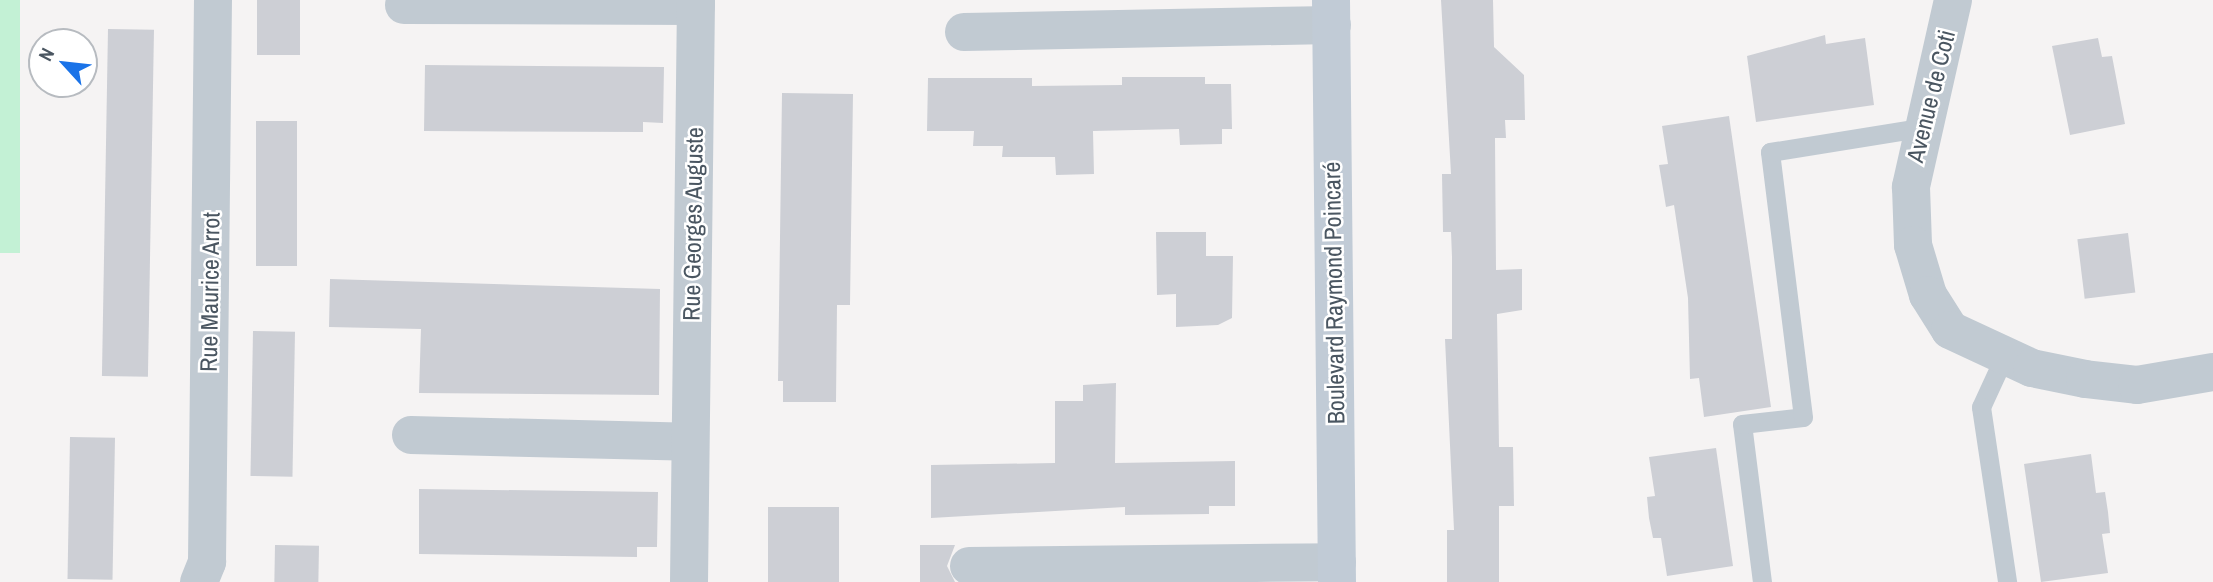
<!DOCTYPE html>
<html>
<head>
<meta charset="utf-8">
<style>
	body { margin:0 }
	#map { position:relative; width:2213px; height:582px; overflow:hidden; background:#f5f3f3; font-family:"Archivo Narrow",sans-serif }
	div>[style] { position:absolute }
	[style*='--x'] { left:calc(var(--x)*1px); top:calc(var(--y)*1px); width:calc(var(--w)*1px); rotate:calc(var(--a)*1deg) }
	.green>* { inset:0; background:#c3f1d5; transform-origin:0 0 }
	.building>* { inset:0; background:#cdcfd5; transform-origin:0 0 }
	.lane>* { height:19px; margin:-9.5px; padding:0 9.5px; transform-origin:9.5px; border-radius:9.5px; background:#c1cad2 }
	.street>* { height:38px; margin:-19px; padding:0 19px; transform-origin:19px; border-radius:19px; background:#c1cad2 }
	.secondary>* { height:38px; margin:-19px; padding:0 19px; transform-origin:19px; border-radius:19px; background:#c1cbd6 }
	span { translate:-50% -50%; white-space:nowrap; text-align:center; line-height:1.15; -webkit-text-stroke:5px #fff; paint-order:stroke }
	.street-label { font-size:24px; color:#4a5661 }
	.north { position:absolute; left:28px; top:28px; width:70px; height:70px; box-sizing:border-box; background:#fff; border:2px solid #b7bbc0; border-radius:50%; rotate:297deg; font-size:19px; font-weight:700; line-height:28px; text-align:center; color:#4a5661 }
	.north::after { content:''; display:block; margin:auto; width:24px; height:32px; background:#1a73e8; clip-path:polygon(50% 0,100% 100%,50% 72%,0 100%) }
</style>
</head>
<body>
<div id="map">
	<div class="green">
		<i style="left:0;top:0;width:20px;height:253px"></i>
	</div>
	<div class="building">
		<i style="left:257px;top:0;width:43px;height:55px"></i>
		<i style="clip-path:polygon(1441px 0,1493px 0,1494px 47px,1524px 75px,1525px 120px,1505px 120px,1506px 138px,1495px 138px,1496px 270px,1522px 269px,1522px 310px,1497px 314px,1499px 447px,1513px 447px,1514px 506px,1499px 506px,1499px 582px,1447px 582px,1447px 530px,1454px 530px,1445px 339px,1452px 339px,1452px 257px,1451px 232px,1443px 232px,1442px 174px,1451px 174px)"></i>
		<i style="left:108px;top:29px;width:46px;height:347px;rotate:1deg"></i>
		<i style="clip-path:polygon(1825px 35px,1826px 44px,1865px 38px,1874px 105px,1756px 122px,1747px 56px)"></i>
		<i style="clip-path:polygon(2098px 38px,2102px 57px,2112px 56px,2125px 124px,2070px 135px,2052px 46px)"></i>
		<i style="clip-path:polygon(425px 65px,664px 67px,663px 123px,643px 122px,643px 132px,424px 131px)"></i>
		<i style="clip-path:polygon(1122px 77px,1205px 77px,1205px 84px,1231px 84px,1232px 129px,1222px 129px,1222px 144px,1180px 145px,1179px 129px,1093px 131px,1094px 174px,1056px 175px,1055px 157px,1002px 157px,1003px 146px,973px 146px,974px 131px,927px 131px,928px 78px,1032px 78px,1032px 86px,1122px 85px)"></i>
		<i style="clip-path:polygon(782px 93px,853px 94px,850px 305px,837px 305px,836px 402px,783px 402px,783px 381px,778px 381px)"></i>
		<i style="clip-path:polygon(1729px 116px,1771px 407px,1704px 417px,1699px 378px,1690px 379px,1688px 298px,1674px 205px,1666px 207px,1659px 165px,1668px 164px,1662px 126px)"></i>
		<i style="left:256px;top:121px;width:41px;height:145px"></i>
		<i style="clip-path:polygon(1156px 232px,1206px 232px,1206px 256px,1233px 256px,1232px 318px,1218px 325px,1176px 327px,1176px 294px,1157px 295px)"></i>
		<i style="left:2128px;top:233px;width:60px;height:51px;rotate:83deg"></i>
		<i style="clip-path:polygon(330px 279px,660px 289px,659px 395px,419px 393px,421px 329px,329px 327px)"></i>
		<i style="left:253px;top:331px;width:42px;height:145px;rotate:1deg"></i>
		<i style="clip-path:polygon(1116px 383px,1115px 463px,1235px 461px,1235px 506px,1209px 506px,1209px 514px,1125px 515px,1125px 507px,931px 518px,931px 465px,1055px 463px,1055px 401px,1083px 401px,1083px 385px)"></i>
		<i style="left:70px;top:437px;width:45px;height:142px;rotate:1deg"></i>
		<i style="clip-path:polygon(1716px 448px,1733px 566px,1667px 576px,1661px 538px,1653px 538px,1649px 518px,1647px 497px,1655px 496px,1649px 457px)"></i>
		<i style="clip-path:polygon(2091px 454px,2096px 493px,2105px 492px,2108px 512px,2110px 533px,2102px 534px,2108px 573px,2041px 582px,2024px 464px)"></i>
		<i style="clip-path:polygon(419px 489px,658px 492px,657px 547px,637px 547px,637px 557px,419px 554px)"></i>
		<i style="left:768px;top:507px;width:71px;height:75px"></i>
		<i style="left:275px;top:545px;width:44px;height:37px;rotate:1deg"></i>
		<i style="clip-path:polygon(920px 545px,955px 545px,947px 566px,955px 582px,920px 582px)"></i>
	</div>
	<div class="lane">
		<i style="--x:2004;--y:357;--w:55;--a:114.7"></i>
		<i style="--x:1981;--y:407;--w:177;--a:81.5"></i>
		<i style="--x:1762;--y:582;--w:159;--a:-97.2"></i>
		<i style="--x:1742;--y:424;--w:61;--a:-6.5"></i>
		<i style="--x:1803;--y:417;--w:267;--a:-97.1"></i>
		<i style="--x:1770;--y:152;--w:152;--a:-9.1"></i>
	</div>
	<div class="street">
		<i style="--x:1953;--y:0;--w:192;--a:102.7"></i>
		<i style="--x:1911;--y:187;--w:58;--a:88"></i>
		<i style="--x:1913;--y:245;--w:52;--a:73.3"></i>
		<i style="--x:1928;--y:295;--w:41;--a:57.8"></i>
		<i style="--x:1950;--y:330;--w:90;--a:24.9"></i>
		<i style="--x:2032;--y:368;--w:54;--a:11.7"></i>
		<i style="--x:2085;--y:379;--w:52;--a:6.6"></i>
		<i style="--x:2137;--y:385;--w:77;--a:-9.7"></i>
		<i style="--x:404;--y:5;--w:292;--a:0.2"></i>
		<i style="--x:964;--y:32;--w:368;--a:-1.1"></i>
		<i style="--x:411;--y:435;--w:278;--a:1.4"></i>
		<i style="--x:969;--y:566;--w:368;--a:-0.6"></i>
		<i style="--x:199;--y:582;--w:22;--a:-68"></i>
		<i style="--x:207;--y:562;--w:562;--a:-89.39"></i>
		<i style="--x:689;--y:582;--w:582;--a:-89.31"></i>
	</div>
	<div class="secondary">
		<i style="--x:1331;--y:0;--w:582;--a:89.41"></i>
	</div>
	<div class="street-label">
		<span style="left:1931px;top:96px;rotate:-76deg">Avenue de Coti</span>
		<span style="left:693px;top:224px;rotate:-89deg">Rue Georges Auguste</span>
		<span style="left:210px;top:292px;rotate:-89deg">Rue Maurice Arrot</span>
		<span style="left:1334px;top:293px;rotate:-91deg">Boulevard Raymond Poincaré</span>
	</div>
	<div class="north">N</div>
</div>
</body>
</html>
